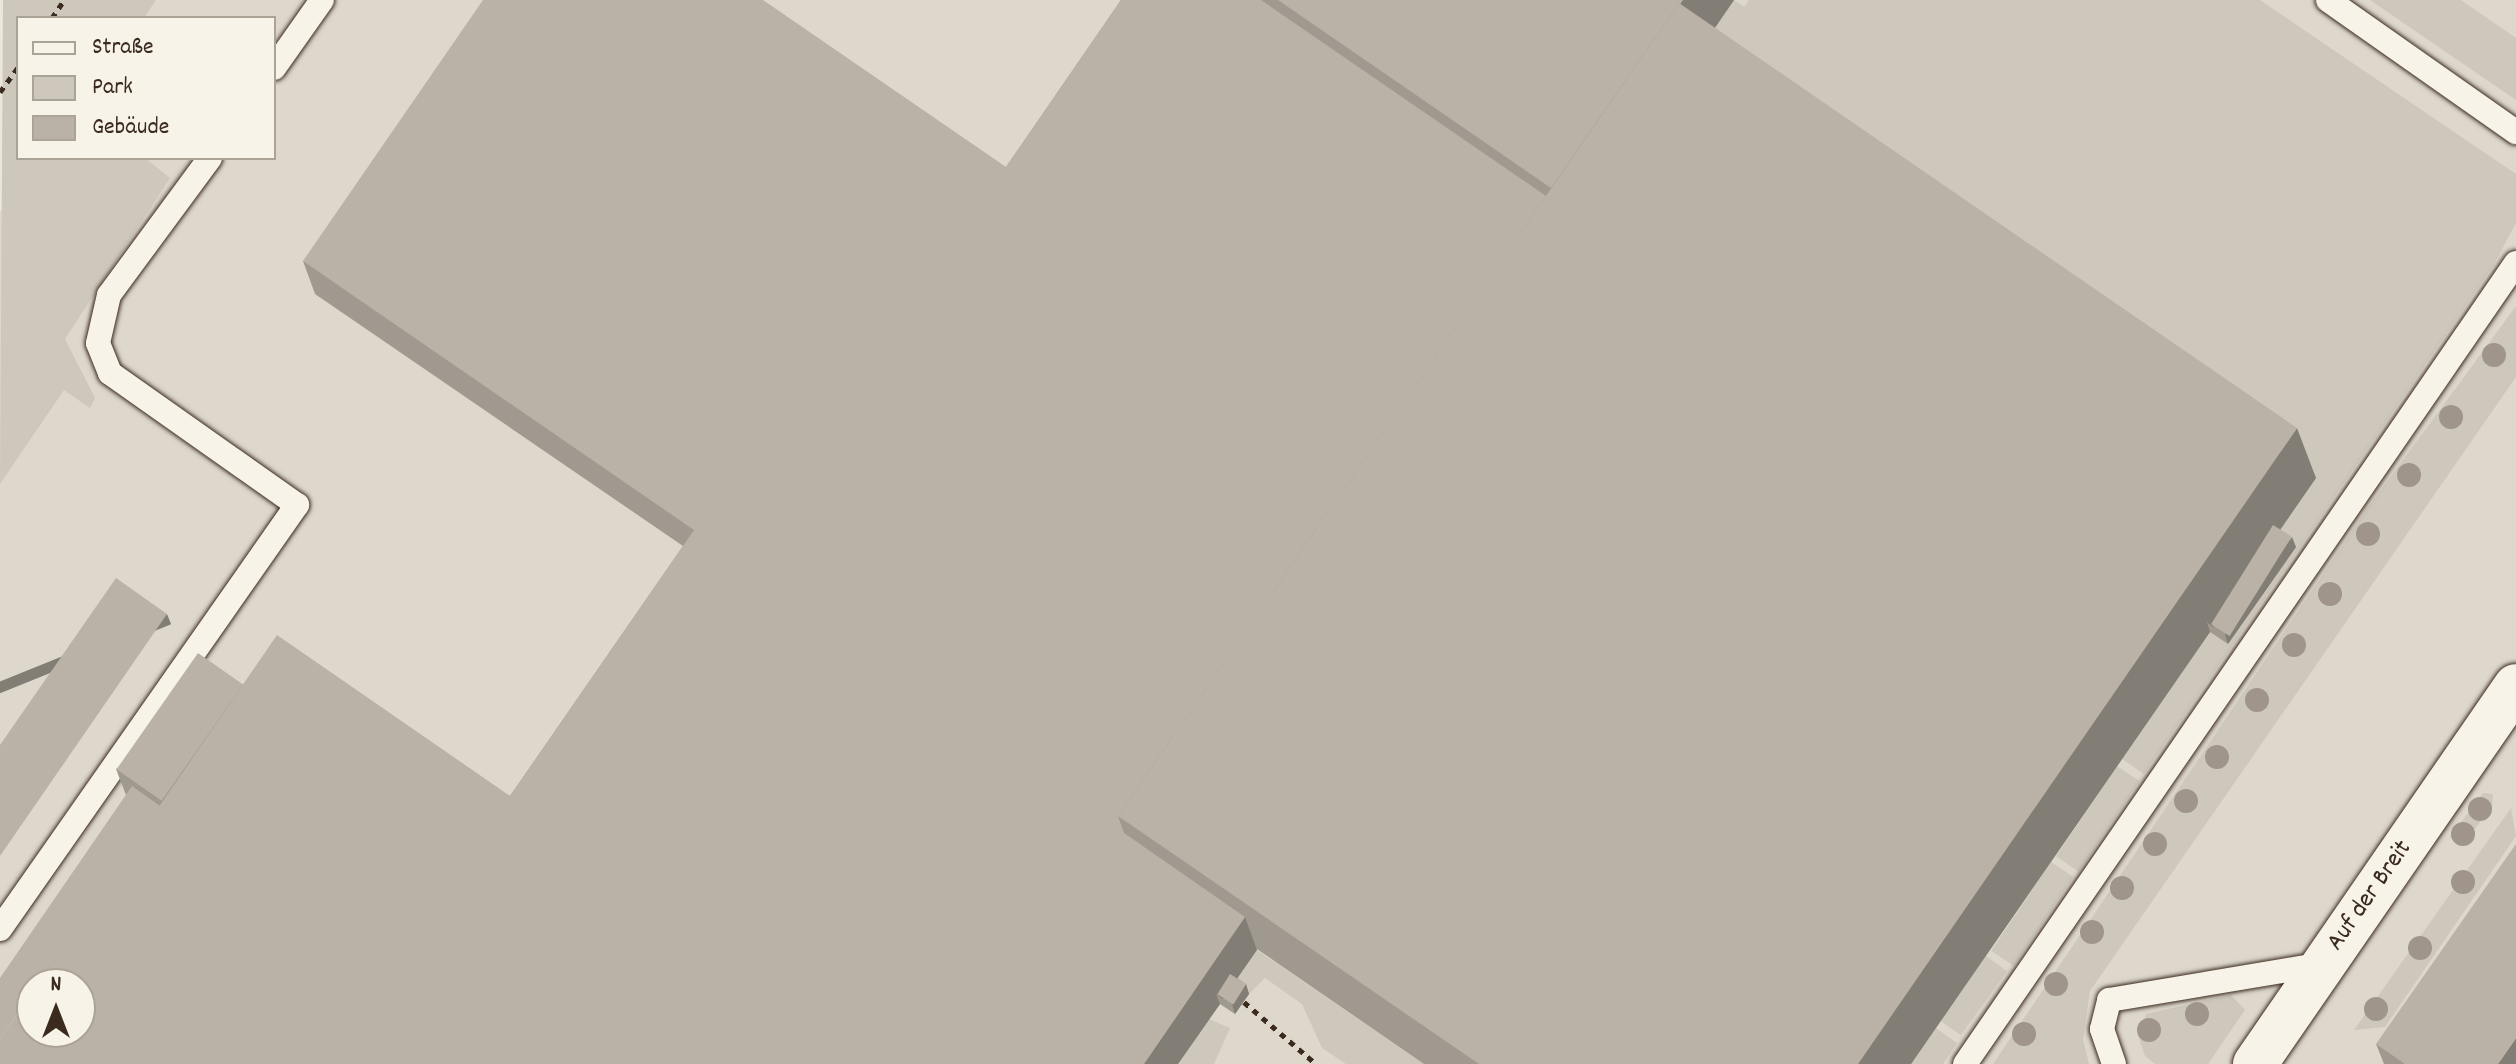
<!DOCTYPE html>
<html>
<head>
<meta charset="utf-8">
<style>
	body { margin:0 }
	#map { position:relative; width:2516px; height:1064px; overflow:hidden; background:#ece7dc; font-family:Dekko,sans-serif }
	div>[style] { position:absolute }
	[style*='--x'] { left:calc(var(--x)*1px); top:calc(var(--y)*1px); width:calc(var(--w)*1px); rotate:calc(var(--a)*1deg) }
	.built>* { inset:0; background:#ddd7cc }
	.green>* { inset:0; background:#cec8bc; transform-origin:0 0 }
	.path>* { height:5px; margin-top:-2.5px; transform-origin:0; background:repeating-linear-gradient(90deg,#3b2a1e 0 6px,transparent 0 12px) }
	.roads { filter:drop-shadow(0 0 2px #3b2a1e) drop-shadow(0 0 2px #3b2a1e) }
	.service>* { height:24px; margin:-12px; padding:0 12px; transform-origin:12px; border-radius:12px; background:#f7f3e8 }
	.minor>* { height:44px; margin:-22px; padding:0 22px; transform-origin:22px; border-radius:22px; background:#f7f3e8 }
	.trees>* { width:24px; height:24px; margin:-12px; border-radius:50%; background:#9f958a }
	.wall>* { inset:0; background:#a09990 }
	.shaded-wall>* { inset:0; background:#827d75; transform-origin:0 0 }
	.building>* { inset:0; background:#bab2a7; transform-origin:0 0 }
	span { translate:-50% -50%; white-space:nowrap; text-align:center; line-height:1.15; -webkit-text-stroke:8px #f7f3e8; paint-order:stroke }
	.street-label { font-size:26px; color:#3b2a1e }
	.legend { position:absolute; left:16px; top:16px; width:260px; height:144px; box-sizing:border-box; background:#f7f3e8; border:2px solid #aca397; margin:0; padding:10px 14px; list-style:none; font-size:24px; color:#3b2a1e }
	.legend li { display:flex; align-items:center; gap:16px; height:40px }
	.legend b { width:40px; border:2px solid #aca397 }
	.north { position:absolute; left:16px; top:968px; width:80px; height:80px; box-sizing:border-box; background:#f7f3e8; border:2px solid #aca397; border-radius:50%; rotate:0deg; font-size:22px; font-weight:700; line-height:32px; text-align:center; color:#3b2a1e }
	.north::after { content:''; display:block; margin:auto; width:28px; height:36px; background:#3b2a1e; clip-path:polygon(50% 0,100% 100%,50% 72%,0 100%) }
</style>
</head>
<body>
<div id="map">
	<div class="built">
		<i style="clip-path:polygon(evenodd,130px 0,2516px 0,2516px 1064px,0 1064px,0 212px,33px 158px,274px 158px,274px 18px,119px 18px,130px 0,32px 984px,80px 984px,80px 1032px,32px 1032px,32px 984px)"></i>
	</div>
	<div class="green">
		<i style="clip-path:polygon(3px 0,156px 0,144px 18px,18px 18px,18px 158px,145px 158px,170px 178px,65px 339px,95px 398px,90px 408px,64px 390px,0 484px)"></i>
		<i style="clip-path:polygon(1734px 0,1744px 7px,1749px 0,2260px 0,2516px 174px,2516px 223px,2493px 266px,2144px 774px,2122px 759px,2210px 632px,2229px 644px,1697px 54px)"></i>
		<i style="clip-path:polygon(2370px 0,2461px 0,2516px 38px,2516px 100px)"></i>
		<i style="clip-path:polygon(2516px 306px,2516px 377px,2090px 991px,2083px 1039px,2089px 1064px,1993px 1064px,2367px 509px)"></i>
		<i style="left:2117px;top:766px;width:27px;height:109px;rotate:34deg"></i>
		<i style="clip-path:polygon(2483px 793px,2493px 794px,2492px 807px,2462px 845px,2450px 837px)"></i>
		<i style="clip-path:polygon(2511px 808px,2516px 836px,2385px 1027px,2354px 1030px)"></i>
		<i style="left:2051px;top:862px;width:27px;height:107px;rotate:34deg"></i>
		<i style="clip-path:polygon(1257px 950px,1424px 1064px,1346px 1064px,1322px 1048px,1302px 1004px,1265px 978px,1249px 994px,1234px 983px)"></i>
		<i style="left:1986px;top:956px;width:26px;height:79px;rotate:36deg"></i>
		<i style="clip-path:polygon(2231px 995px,2245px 1010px,2208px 1064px,2155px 1064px,2145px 1056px,2138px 1035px,2146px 1014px)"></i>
		<i style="clip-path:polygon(1209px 1019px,1230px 1028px,1214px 1064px,1178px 1064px)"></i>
		<i style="clip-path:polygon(1936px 1028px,1957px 1043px,1943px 1064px,1911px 1064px)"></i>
	</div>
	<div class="path">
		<i style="--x:52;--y:18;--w:22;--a:-56"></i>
		<i style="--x:0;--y:92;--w:31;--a:-54"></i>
		<i style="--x:1244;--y:1002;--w:95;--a:40.7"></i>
	</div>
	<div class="roads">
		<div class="service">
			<i style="--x:2328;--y:0;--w:230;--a:35.1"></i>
			<i style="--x:274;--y:68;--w:83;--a:-54.8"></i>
			<i style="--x:0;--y:929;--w:518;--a:-54.99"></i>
			<i style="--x:297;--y:505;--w:229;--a:-144.8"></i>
			<i style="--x:110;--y:373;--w:32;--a:-112"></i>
			<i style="--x:98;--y:343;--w:49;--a:-77.1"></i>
			<i style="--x:109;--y:295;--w:170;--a:-53.6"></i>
			<i style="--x:1965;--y:1064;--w:972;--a:-55.48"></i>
			<i style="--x:2114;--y:1064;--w:37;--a:-109"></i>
			<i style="--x:2102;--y:1029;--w:30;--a:-76"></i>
			<i style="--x:2109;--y:1000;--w:217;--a:-9.5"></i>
		</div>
		<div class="minor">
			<i style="--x:2255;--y:1064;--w:459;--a:-55.4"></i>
		</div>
	</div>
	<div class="trees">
		<i style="left:2494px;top:355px"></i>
		<i style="left:2451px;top:417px"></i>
		<i style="left:2409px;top:475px"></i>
		<i style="left:2368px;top:534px"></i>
		<i style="left:2330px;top:594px"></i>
		<i style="left:2294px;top:645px"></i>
		<i style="left:2257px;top:700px"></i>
		<i style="left:2217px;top:757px"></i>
		<i style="left:2186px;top:801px"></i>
		<i style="left:2480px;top:809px"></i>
		<i style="left:2463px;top:834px"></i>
		<i style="left:2155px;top:844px"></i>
		<i style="left:2463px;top:882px"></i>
		<i style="left:2122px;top:888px"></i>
		<i style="left:2092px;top:932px"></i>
		<i style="left:2420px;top:948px"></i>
		<i style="left:2056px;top:984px"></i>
		<i style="left:2376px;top:1009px"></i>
		<i style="left:2197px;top:1014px"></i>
		<i style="left:2149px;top:1030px"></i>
		<i style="left:2024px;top:1034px"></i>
	</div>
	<div class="wall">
		<i style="clip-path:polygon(1121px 0,1734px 0,1715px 28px,2316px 478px,2280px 529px,2296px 547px,2228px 644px,2210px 632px,1911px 1064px,1424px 1064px,1257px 949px,1237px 978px,1246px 984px,1249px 994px,1235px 1014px,1220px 1004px,1178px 1064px,0 1064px,126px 795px,116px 769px,243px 684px,510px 796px,683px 546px,315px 294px,303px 261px,1006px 167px)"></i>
		<i style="clip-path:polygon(2376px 1044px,2516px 1064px,2384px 1064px)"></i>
	</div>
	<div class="shaded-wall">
		<i style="clip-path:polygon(1683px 0,1734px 0,1154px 840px)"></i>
		<i style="clip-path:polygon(2297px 428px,2316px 478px,2213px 627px,2207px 622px,2210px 632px,1911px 1064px,1858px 1064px)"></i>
		<i style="clip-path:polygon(2292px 537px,2296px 547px,2228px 644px,2225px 635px)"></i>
		<i style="left:167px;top:614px;width:11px;height:294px;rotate:68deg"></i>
		<i style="clip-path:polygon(1245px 917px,1257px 950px,1223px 999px,1216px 994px,1220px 1004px,1178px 1064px,1144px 1064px)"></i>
		<i style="clip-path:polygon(1246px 984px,1249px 994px,1235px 1014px,1232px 1004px)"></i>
		<i style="clip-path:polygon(2516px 1038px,2516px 1064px,2498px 1064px)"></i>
	</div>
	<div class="building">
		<i style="clip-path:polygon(483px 0,763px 0,1006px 167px,1121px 0,1261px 0,1546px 196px,1118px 816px,1124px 833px,1245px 917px,1144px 1064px,0 1064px,0 1039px,32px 992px,32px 1032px,80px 1032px,80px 984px,37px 984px,277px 635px,510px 796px,694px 530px,303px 261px)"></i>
		<i style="clip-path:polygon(1278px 0,1683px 0,1680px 4px,1679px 3px,1551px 188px)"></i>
		<i style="clip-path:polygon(1679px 3px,2297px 428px,1858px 1064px,1479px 1064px,1118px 816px)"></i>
		<i style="left:2273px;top:525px;width:22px;height:117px;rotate:32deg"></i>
		<i style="clip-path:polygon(116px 578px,167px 614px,0 856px,0 745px)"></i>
		<i style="left:198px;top:653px;width:55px;height:142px;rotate:35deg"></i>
		<i style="clip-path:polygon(132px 786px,160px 806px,37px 984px,32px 984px,32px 992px,0 1039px,0 978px)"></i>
		<i style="clip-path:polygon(2516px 844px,2516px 1038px,2498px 1064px,2405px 1064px,2376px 1044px)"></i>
		<i style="left:1230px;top:974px;width:19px;height:24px;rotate:32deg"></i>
	</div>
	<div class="street-label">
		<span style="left:2370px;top:896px;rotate:-55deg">Auf der Breit</span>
	</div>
	<ul class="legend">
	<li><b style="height:10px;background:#f7f3e8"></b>Straße</li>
	<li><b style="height:22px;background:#cec8bc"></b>Park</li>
	<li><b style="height:22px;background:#bab2a7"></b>Gebäude</li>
	</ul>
	<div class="north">N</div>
</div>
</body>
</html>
